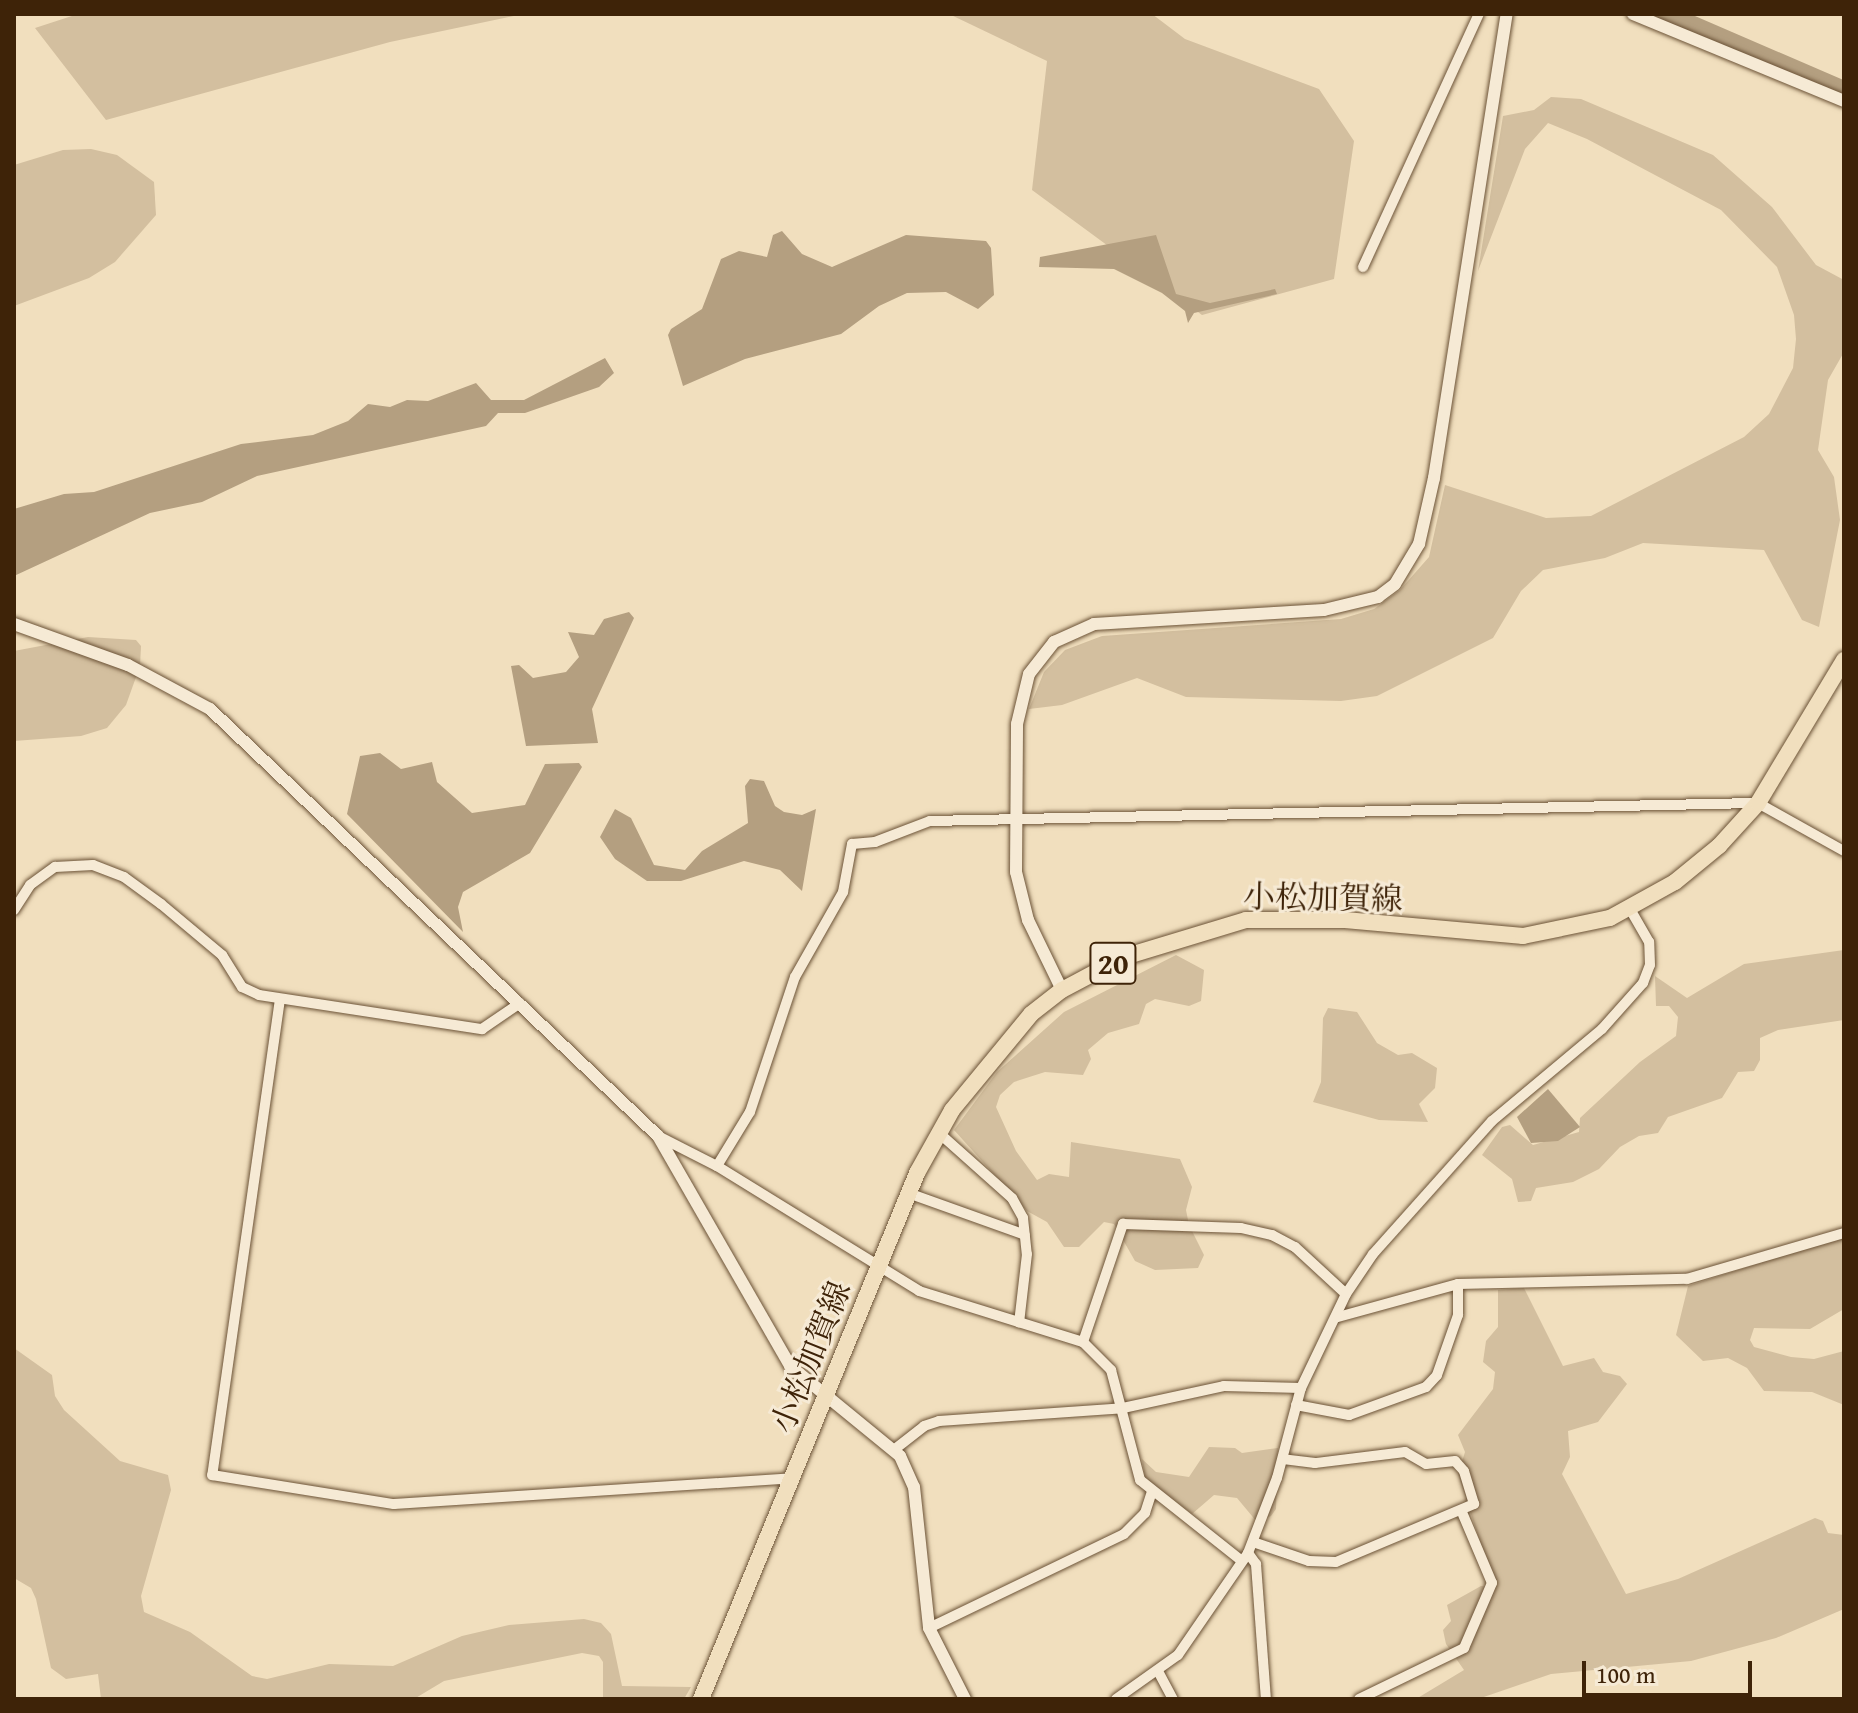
<!DOCTYPE html>
<html>
<head>
<meta charset="utf-8">
<style>
	body { margin:0 }
	#map { position:relative; width:1858px; height:1713px; overflow:hidden; background:#f1dfbe; font-family:"Gentium Book Plus","Noto Serif JP",serif }
	div>[style] { position:absolute }
	[style*='--x'] { left:calc(var(--x)*1px); top:calc(var(--y)*1px); width:calc(var(--w)*1px); rotate:calc(var(--a)*1deg) }
	.green>* { inset:0; background:#d3bf9f }
	.water>* { inset:0; background:#b49f80 }
	.river>* { height:20px; margin:-10px; padding:0 10px; transform-origin:10px; border-radius:10px; background:#b49f80 }
	.roads { filter:drop-shadow(0 0 2px #6b5236) drop-shadow(0 0 2px #6b5236) }
	.minor>* { height:10px; margin:-5px; padding:0 5px; transform-origin:5px; border-radius:5px; background:#f6ead5 }
	.tertiary>* { height:12px; margin:-6px; padding:0 6px; transform-origin:6px; border-radius:6px; background:#f6ead5 }
	.primary>* { height:16px; margin:-8px; padding:0 8px; transform-origin:8px; border-radius:8px; background:#f1dfbe }
	span { translate:-50% -50%; white-space:nowrap; text-align:center; line-height:1.15; -webkit-text-stroke:6px #f6ead5; paint-order:stroke }
	.shield-label span { padding:2px 6px; background:#f6ead5; border:2px solid; border-radius:6px; -webkit-text-stroke-width:0 }
	.shield-label { font-size:30px; color:#3e2308; font-weight:700 }
	.street-label { font-size:32px; color:#3e2308 }
	.frame { position:absolute; inset:0; border:16px solid #3e2308; pointer-events:none }
	.scale { position:absolute; left:1582px; top:1661px; width:170px; height:36px; box-sizing:border-box; border:4px solid #3e2308; border-top:0; padding-left:10px; font-size:24px; line-height:28px; white-space:nowrap; color:#3e2308; -webkit-text-stroke:6px #f6ead5; paint-order:stroke }
</style>
</head>
<body>
<div id="map">
	<div class="green">
		<i style="clip-path:polygon(78px 14px,523px 14px,390px 42px,106px 120px,35px 28px)"></i>
		<i style="clip-path:polygon(949px 14px,1152px 14px,1185px 39px,1319px 89px,1354px 141px,1334px 279px,1202px 315px,1032px 190px,1047px 61px)"></i>
		<i style="clip-path:polygon(1551px 97px,1581px 99px,1713px 155px,1772px 207px,1816px 265px,1844px 280px,1844px 352px,1828px 380px,1818px 450px,1834px 477px,1840px 520px,1819px 627px,1802px 620px,1764px 550px,1643px 543px,1605px 558px,1543px 570px,1521px 591px,1493px 638px,1377px 696px,1341px 701px,1186px 697px,1137px 678px,1062px 705px,1029px 709px,1044px 672px,1065px 650px,1102px 636px,1341px 619px,1374px 609px,1400px 590px,1429px 557px,1445px 485px,1546px 518px,1591px 516px,1744px 437px,1769px 414px,1793px 368px,1796px 339px,1794px 315px,1777px 267px,1721px 210px,1587px 139px,1548px 123px,1525px 149px,1478px 271px,1503px 116px,1534px 110px)"></i>
		<i style="clip-path:polygon(91px 149px,117px 155px,154px 182px,156px 215px,115px 262px,89px 278px,14px 306px,14px 165px,63px 150px)"></i>
		<i style="clip-path:polygon(88px 637px,136px 640px,141px 646px,140px 666px,126px 705px,107px 728px,81px 736px,14px 741px,14px 651px)"></i>
		<i style="clip-path:polygon(1844px 950px,1844px 1020px,1778px 1030px,1760px 1038px,1760px 1060px,1754px 1071px,1738px 1072px,1722px 1098px,1668px 1117px,1658px 1133px,1639px 1136px,1620px 1147px,1599px 1169px,1573px 1182px,1536px 1188px,1531px 1201px,1518px 1202px,1512px 1179px,1482px 1155px,1502px 1127px,1510px 1125px,1533px 1145px,1579px 1132px,1580px 1118px,1640px 1062px,1676px 1036px,1678px 1017px,1669px 1006px,1656px 1006px,1655px 976px,1687px 998px,1744px 964px)"></i>
		<i style="clip-path:polygon(1176px 955px,1204px 970px,1201px 1001px,1189px 1006px,1155px 999px,1146px 1004px,1139px 1024px,1108px 1033px,1088px 1050px,1091px 1059px,1083px 1075px,1045px 1072px,1014px 1082px,1000px 1095px,996px 1107px,1016px 1151px,1037px 1180px,1049px 1174px,1069px 1177px,1071px 1142px,1180px 1159px,1192px 1187px,1186px 1210px,1189px 1225px,1204px 1255px,1198px 1268px,1155px 1270px,1135px 1261px,1114px 1224px,1104px 1222px,1079px 1247px,1064px 1247px,1047px 1222px,1027px 1211px,954px 1130px,997px 1072px,1064px 1012px)"></i>
		<i style="clip-path:polygon(1328px 1008px,1357px 1012px,1377px 1043px,1398px 1055px,1412px 1053px,1437px 1068px,1435px 1088px,1419px 1104px,1428px 1122px,1379px 1120px,1313px 1102px,1321px 1082px,1323px 1018px)"></i>
		<i style="clip-path:polygon(1844px 1236px,1844px 1309px,1810px 1329px,1754px 1328px,1750px 1340px,1754px 1347px,1791px 1357px,1814px 1359px,1844px 1351px,1844px 1405px,1812px 1392px,1764px 1391px,1747px 1368px,1728px 1358px,1703px 1361px,1676px 1335px,1688px 1286px)"></i>
		<i style="clip-path:polygon(1524px 1288px,1563px 1366px,1594px 1358px,1603px 1372px,1620px 1376px,1627px 1384px,1598px 1422px,1568px 1431px,1570px 1457px,1562px 1474px,1626px 1594px,1678px 1579px,1815px 1518px,1823px 1521px,1828px 1533px,1844px 1535px,1844px 1609px,1776px 1638px,1691px 1661px,1551px 1674px,1478px 1699px,1416px 1699px,1464px 1670px,1446px 1644px,1443px 1630px,1451px 1621px,1447px 1605px,1481px 1586px,1495px 1588px,1458px 1474px,1465px 1452px,1458px 1435px,1493px 1389px,1495px 1372px,1483px 1362px,1486px 1341px,1498px 1327px,1498px 1290px)"></i>
		<i style="clip-path:polygon(14px 1348px,52px 1375px,55px 1396px,64px 1410px,120px 1461px,168px 1475px,171px 1490px,141px 1596px,144px 1612px,190px 1632px,252px 1676px,267px 1679px,329px 1664px,393px 1666px,462px 1636px,509px 1625px,584px 1619px,601px 1623px,611px 1634px,622px 1686px,691px 1687px,684px 1699px,603px 1699px,603px 1662px,599px 1656px,582px 1653px,444px 1681px,414px 1699px,101px 1699px,98px 1674px,66px 1679px,51px 1668px,36px 1599px,31px 1588px,14px 1578px)"></i>
		<i style="clip-path:polygon(1209px 1447px,1235px 1448px,1242px 1453px,1278px 1448px,1276px 1509px,1271px 1516px,1257px 1522px,1237px 1498px,1214px 1495px,1192px 1514px,1145px 1479px,1142px 1459px,1156px 1472px,1189px 1477px)"></i>
	</div>
	<div class="water">
		<i style="clip-path:polygon(782px 231px,802px 254px,832px 267px,906px 235px,986px 241px,991px 248px,994px 295px,978px 309px,946px 292px,907px 293px,879px 306px,841px 334px,745px 359px,683px 386px,668px 335px,671px 329px,702px 309px,721px 259px,739px 251px,767px 257px,773px 235px)"></i>
		<i style="clip-path:polygon(1156px 235px,1176px 294px,1210px 303px,1275px 289px,1277px 294px,1194px 313px,1188px 323px,1185px 311px,1162px 293px,1114px 269px,1039px 267px,1040px 257px)"></i>
		<i style="clip-path:polygon(605px 358px,614px 373px,599px 387px,525px 413px,498px 413px,486px 426px,257px 476px,202px 502px,150px 513px,14px 576px,14px 509px,64px 494px,94px 492px,241px 444px,313px 435px,348px 421px,368px 404px,390px 407px,407px 400px,428px 401px,476px 383px,491px 400px,524px 400px)"></i>
		<i style="clip-path:polygon(629px 612px,634px 618px,592px 709px,598px 743px,526px 746px,511px 666px,519px 665px,533px 678px,566px 672px,579px 657px,568px 632px,594px 635px,604px 619px)"></i>
		<i style="clip-path:polygon(380px 753px,401px 769px,432px 762px,437px 782px,472px 813px,525px 805px,545px 764px,579px 763px,582px 767px,530px 853px,463px 892px,458px 907px,463px 932px,347px 814px,360px 756px)"></i>
		<i style="clip-path:polygon(750px 779px,764px 781px,775px 806px,784px 812px,802px 815px,816px 809px,802px 891px,780px 870px,744px 861px,681px 881px,647px 881px,615px 859px,600px 837px,615px 809px,631px 818px,654px 865px,685px 870px,702px 851px,748px 823px,745px 786px)"></i>
		<i style="clip-path:polygon(1548px 1089px,1580px 1127px,1558px 1141px,1531px 1143px,1517px 1117px)"></i>
	</div>
	<div class="river">
		<i style="--x:1665;--y:14;--w:195;--a:23.3"></i>
	</div>
	<div class="roads">
		<div class="minor">
			<i style="--x:1363;--y:267;--w:278;--a:-65.4"></i>
			<i style="--x:14;--y:910;--w:30;--a:-57"></i>
			<i style="--x:30;--y:885;--w:31;--a:-36"></i>
			<i style="--x:55;--y:867;--w:38;--a:-3"></i>
			<i style="--x:93;--y:865;--w:33;--a:21"></i>
			<i style="--x:124;--y:877;--w:46;--a:36.1"></i>
			<i style="--x:161;--y:904;--w:80;--a:39.9"></i>
			<i style="--x:222;--y:955;--w:38;--a:58"></i>
			<i style="--x:242;--y:987;--w:19;--a:25"></i>
			<i style="--x:259;--y:995;--w:226;--a:8.7"></i>
			<i style="--x:482;--y:1029;--w:46;--a:-34.4"></i>
			<i style="--x:280;--y:999;--w:481;--a:98.1"></i>
			<i style="--x:212;--y:1475;--w:184;--a:9.1"></i>
			<i style="--x:394;--y:1504;--w:399;--a:-3.7"></i>
			<i style="--x:939;--y:1133;--w:98;--a:41.7"></i>
			<i style="--x:1012;--y:1198;--w:23;--a:61"></i>
			<i style="--x:1023;--y:1218;--w:36;--a:84"></i>
			<i style="--x:1027;--y:1254;--w:69;--a:96.6"></i>
			<i style="--x:658;--y:1136;--w:66;--a:27"></i>
			<i style="--x:717;--y:1166;--w:238;--a:31.7"></i>
			<i style="--x:919;--y:1291;--w:172;--a:17.3"></i>
			<i style="--x:1083;--y:1342;--w:40;--a:45"></i>
			<i style="--x:1111;--y:1370;--w:114;--a:75.2"></i>
			<i style="--x:1140;--y:1480;--w:130;--a:38.5"></i>
			<i style="--x:717;--y:1166;--w:63;--a:-58.6"></i>
			<i style="--x:750;--y:1112;--w:142;--a:-71.6"></i>
			<i style="--x:795;--y:977;--w:98;--a:-60.5"></i>
			<i style="--x:843;--y:892;--w:49;--a:-79.4"></i>
			<i style="--x:852;--y:844;--w:23;--a:-5"></i>
			<i style="--x:875;--y:842;--w:59;--a:-20.9"></i>
			<i style="--x:930;--y:821;--w:828;--a:-1.25"></i>
			<i style="--x:1758;--y:803;--w:98;--a:29.2"></i>
			<i style="--x:908;--y:1193;--w:124;--a:19.7"></i>
			<i style="--x:1338;--y:1317;--w:124;--a:-15.4"></i>
			<i style="--x:1458;--y:1284;--w:229;--a:-1.3"></i>
			<i style="--x:1687;--y:1279;--w:164;--a:-16.3"></i>
			<i style="--x:1083;--y:1342;--w:125;--a:-71.3"></i>
			<i style="--x:1123;--y:1224;--w:118;--a:1.9"></i>
			<i style="--x:1241;--y:1228;--w:32;--a:13"></i>
			<i style="--x:1272;--y:1235;--w:26;--a:28"></i>
			<i style="--x:1295;--y:1247;--w:69;--a:42.7"></i>
			<i style="--x:1296;--y:1405;--w:54;--a:10.7"></i>
			<i style="--x:1349;--y:1415;--w:82;--a:-20"></i>
			<i style="--x:1426;--y:1387;--w:16;--a:-47"></i>
			<i style="--x:1437;--y:1375;--w:64;--a:-70.7"></i>
			<i style="--x:1458;--y:1315;--w:31;--a:-90"></i>
			<i style="--x:895;--y:1449;--w:37;--a:-38"></i>
			<i style="--x:924;--y:1426;--w:16;--a:-18"></i>
			<i style="--x:939;--y:1421;--w:184;--a:-4"></i>
			<i style="--x:1123;--y:1408;--w:103;--a:-12.3"></i>
			<i style="--x:1224;--y:1386;--w:77;--a:1.5"></i>
			<i style="--x:1253;--y:1542;--w:59;--a:18.7"></i>
			<i style="--x:1309;--y:1561;--w:27;--a:2"></i>
			<i style="--x:1336;--y:1562;--w:150;--a:-22.8"></i>
			<i style="--x:1474;--y:1504;--w:34;--a:-107"></i>
			<i style="--x:1464;--y:1471;--w:13;--a:-132"></i>
			<i style="--x:1455;--y:1461;--w:29;--a:174"></i>
			<i style="--x:1426;--y:1464;--w:24;--a:-150"></i>
			<i style="--x:1405;--y:1452;--w:91;--a:173"></i>
			<i style="--x:1315;--y:1463;--w:32;--a:-173"></i>
			<i style="--x:1248;--y:1553;--w:14;--a:54"></i>
			<i style="--x:1256;--y:1564;--w:135;--a:85.8"></i>
			<i style="--x:929;--y:1628;--w:216;--a:-25.7"></i>
			<i style="--x:1124;--y:1534;--w:30;--a:-45"></i>
			<i style="--x:1145;--y:1513;--w:22;--a:-72"></i>
			<i style="--x:1159;--y:1673;--w:30;--a:62"></i>
			<i style="--x:1116;--y:1699;--w:76;--a:-35.4"></i>
			<i style="--x:1178;--y:1655;--w:124;--a:-55.5"></i>
			<i style="--x:1248;--y:1553;--w:80;--a:-68.9"></i>
			<i style="--x:1277;--y:1478;--w:93;--a:-75.1"></i>
			<i style="--x:1301;--y:1388;--w:104;--a:-64.4"></i>
			<i style="--x:1346;--y:1294;--w:48;--a:-56"></i>
			<i style="--x:1373;--y:1254;--w:178;--a:-48.2"></i>
			<i style="--x:1492;--y:1121;--w:143;--a:-39.9"></i>
			<i style="--x:1602;--y:1029;--w:62;--a:-48.3"></i>
			<i style="--x:1643;--y:983;--w:19;--a:-69"></i>
			<i style="--x:1650;--y:965;--w:23;--a:-92"></i>
			<i style="--x:1649;--y:942;--w:38;--a:-120"></i>
			<i style="--x:1359;--y:1699;--w:117;--a:-25.9"></i>
			<i style="--x:1464;--y:1648;--w:71;--a:-66.7"></i>
			<i style="--x:1492;--y:1583;--w:79;--a:-113"></i>
		</div>
		<div class="tertiary">
			<i style="--x:1633;--y:14;--w:228;--a:22.4"></i>
			<i style="--x:14;--y:624;--w:121;--a:19.8"></i>
			<i style="--x:128;--y:665;--w:93;--a:28.2"></i>
			<i style="--x:210;--y:709;--w:619;--a:43.63"></i>
			<i style="--x:658;--y:1136;--w:265;--a:60.1"></i>
			<i style="--x:790;--y:1366;--w:142;--a:39.3"></i>
			<i style="--x:900;--y:1456;--w:34;--a:66"></i>
			<i style="--x:914;--y:1487;--w:142;--a:83.9"></i>
			<i style="--x:929;--y:1628;--w:80;--a:63.1"></i>
			<i style="--x:1062;--y:990;--w:78;--a:-115.9"></i>
			<i style="--x:1028;--y:920;--w:49;--a:-104"></i>
			<i style="--x:1016;--y:872;--w:148;--a:-89.6"></i>
			<i style="--x:1017;--y:724;--w:51;--a:-76.5"></i>
			<i style="--x:1029;--y:674;--w:41;--a:-52"></i>
			<i style="--x:1054;--y:642;--w:44;--a:-24.2"></i>
			<i style="--x:1094;--y:624;--w:230;--a:-3.5"></i>
			<i style="--x:1324;--y:610;--w:56;--a:-13.5"></i>
			<i style="--x:1378;--y:597;--w:21;--a:-37"></i>
			<i style="--x:1395;--y:584;--w:47;--a:-59"></i>
			<i style="--x:1419;--y:544;--w:68;--a:-77.2"></i>
			<i style="--x:1434;--y:478;--w:470;--a:-81.1"></i>
		</div>
		<div class="primary">
			<i style="--x:701;--y:1699;--w:569;--a:-67.67"></i>
			<i style="--x:917;--y:1173;--w:72;--a:-60.9"></i>
			<i style="--x:952;--y:1110;--w:124;--a:-50.5"></i>
			<i style="--x:1031;--y:1014;--w:39;--a:-38"></i>
			<i style="--x:1062;--y:990;--w:70;--a:-28"></i>
			<i style="--x:1124;--y:957;--w:127;--a:-16.9"></i>
			<i style="--x:1246;--y:920;--w:99;--a:0"></i>
			<i style="--x:1345;--y:920;--w:179;--a:5.1"></i>
			<i style="--x:1523;--y:936;--w:89;--a:-11.7"></i>
			<i style="--x:1610;--y:918;--w:74;--a:-29"></i>
			<i style="--x:1675;--y:882;--w:57;--a:-39.3"></i>
			<i style="--x:1719;--y:846;--w:58;--a:-47.8"></i>
			<i style="--x:1758;--y:803;--w:167;--a:-59"></i>
		</div>
	</div>
	<div class="shield-label">
		<span style="left:1113px;top:963px">20</span>
	</div>
	<div class="street-label">
		<span style="left:1323px;top:898px;rotate:1deg">小松加賀線</span>
		<span style="left:811px;top:1357px;rotate:-68deg">小松加賀線</span>
	</div>
	<div class="frame"></div>
	<div class="scale">100 m</div>
</div>
</body>
</html>
